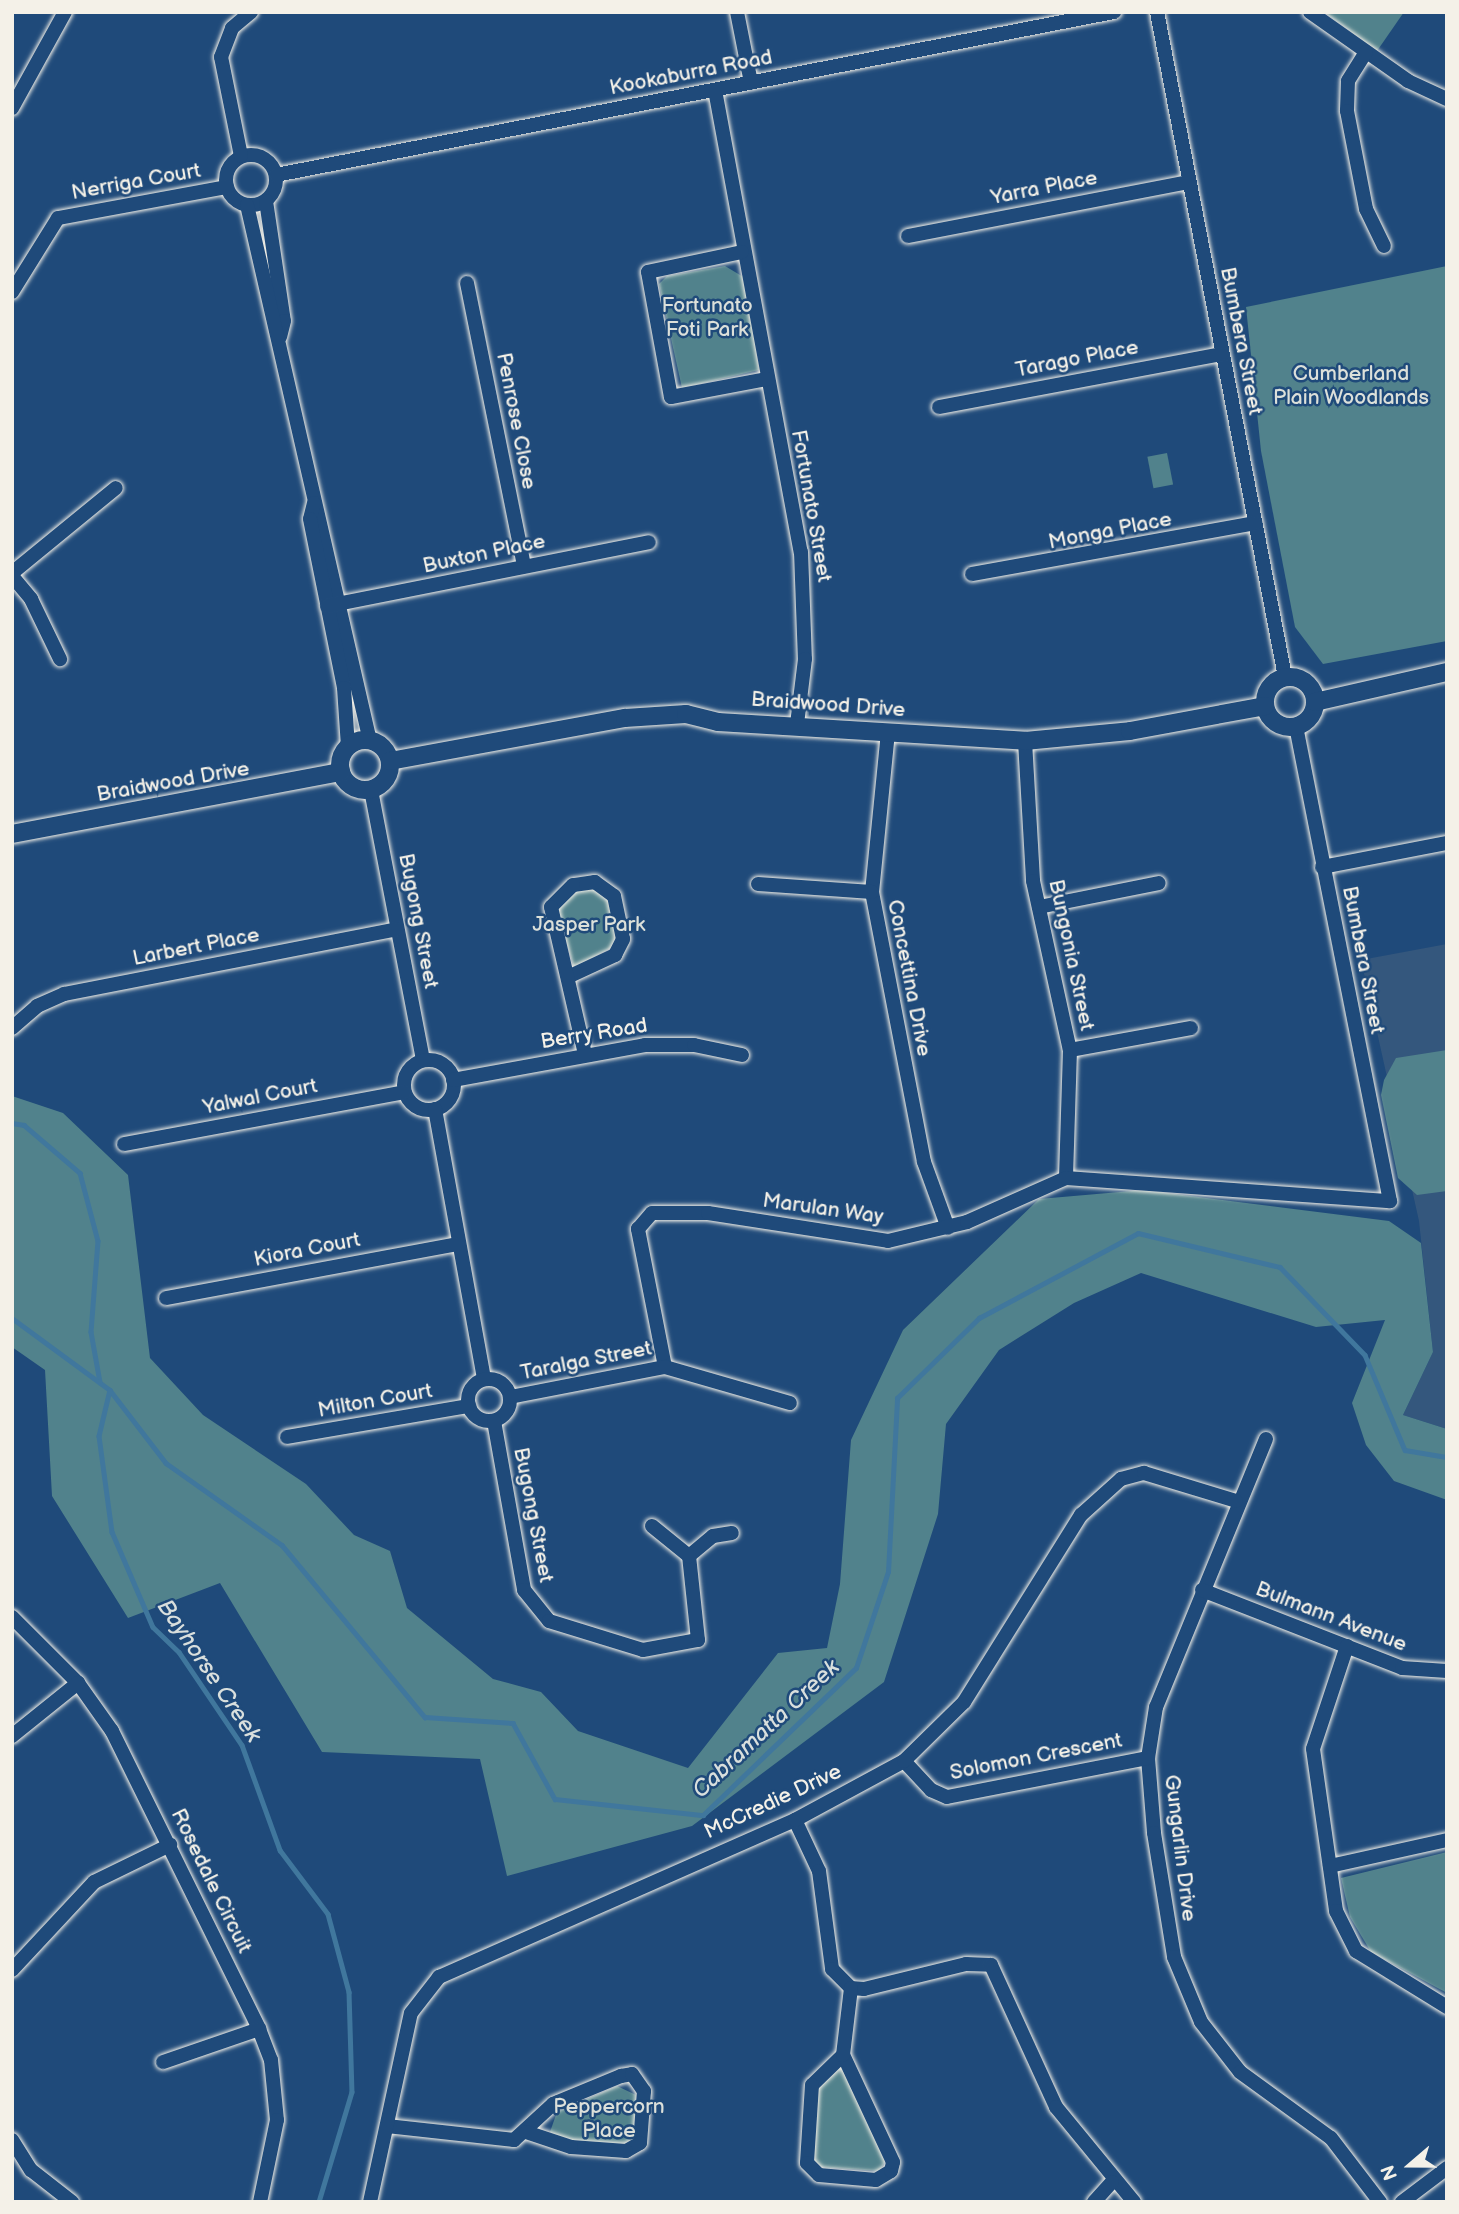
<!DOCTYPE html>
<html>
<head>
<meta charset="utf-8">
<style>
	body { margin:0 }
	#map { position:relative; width:1459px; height:2214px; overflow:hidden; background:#1f4a7a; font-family:"Balsamiq Sans",sans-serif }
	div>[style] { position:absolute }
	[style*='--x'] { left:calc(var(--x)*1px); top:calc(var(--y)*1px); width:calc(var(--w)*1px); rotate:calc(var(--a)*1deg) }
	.built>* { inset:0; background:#34577d }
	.green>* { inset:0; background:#51828c; transform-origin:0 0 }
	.stream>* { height:4.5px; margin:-2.25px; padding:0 2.25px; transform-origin:2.25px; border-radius:2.25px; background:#40779d }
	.roads { filter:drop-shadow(0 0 2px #f4f1e8) drop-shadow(0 0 2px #f4f1e8) }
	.minor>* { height:14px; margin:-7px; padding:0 7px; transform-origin:7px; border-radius:7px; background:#1f4a7a }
	.minor>.ring { margin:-7px; padding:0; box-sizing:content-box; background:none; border:14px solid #1f4a7a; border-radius:50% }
	.tertiary>* { height:18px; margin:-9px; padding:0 9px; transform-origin:9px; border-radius:9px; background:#1f4a7a }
	.tertiary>.ring { margin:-9px; padding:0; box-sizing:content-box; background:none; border:18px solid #1f4a7a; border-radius:50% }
	span { translate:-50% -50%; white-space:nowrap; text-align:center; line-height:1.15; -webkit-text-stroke:5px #1f4a7a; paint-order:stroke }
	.street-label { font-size:21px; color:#f4f1e8 }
	.park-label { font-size:21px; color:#dce0da }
	.water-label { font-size:23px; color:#d9dfdd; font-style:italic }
	.frame { position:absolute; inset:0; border:14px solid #f4f1e8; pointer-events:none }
	.north { position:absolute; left:1375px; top:2130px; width:70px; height:70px; -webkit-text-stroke:5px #1f4a7a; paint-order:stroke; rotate:250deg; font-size:19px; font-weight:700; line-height:28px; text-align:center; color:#f4f1e8 }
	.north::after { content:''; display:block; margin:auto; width:24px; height:32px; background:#f4f1e8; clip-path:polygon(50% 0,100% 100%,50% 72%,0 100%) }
</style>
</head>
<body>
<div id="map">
	<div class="built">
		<i style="clip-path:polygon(1447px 944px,1447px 1429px,1403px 1415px,1433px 1352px,1419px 1221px,1361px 960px)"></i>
	</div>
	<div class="green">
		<i style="clip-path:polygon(1324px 12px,1404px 12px,1377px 51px)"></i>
		<i style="clip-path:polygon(725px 266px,745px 278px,759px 370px,682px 388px,659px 284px,667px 276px)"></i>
		<i style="clip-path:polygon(1447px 266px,1447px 641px,1323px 664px,1295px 627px,1261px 451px,1246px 307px)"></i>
		<i style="left:1167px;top:453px;width:32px;height:20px;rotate:79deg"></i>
		<i style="clip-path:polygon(589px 885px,612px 902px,616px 945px,574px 968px,557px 910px,561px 898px)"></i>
		<i style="clip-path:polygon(1447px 1050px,1447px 1191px,1417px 1195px,1398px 1178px,1381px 1095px,1384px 1080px,1396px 1058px)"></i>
		<i style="clip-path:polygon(12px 1096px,63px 1113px,128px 1175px,150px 1358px,203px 1415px,306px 1484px,354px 1535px,390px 1551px,407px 1608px,493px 1679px,541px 1692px,578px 1731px,688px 1768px,778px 1653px,827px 1648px,840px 1584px,851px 1440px,903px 1330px,1039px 1199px,1143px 1190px,1389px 1221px,1421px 1243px,1433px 1352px,1403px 1415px,1447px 1429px,1447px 1500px,1394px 1481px,1366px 1445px,1352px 1403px,1385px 1320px,1316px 1327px,1141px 1273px,1074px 1303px,999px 1350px,946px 1424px,938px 1514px,884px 1682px,692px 1826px,507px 1876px,480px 1759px,322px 1752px,220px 1583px,128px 1618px,52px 1496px,45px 1370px,12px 1347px)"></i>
		<i style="clip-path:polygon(1447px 1852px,1447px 1993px,1371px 1952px,1350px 1917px,1341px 1878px)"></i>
		<i style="clip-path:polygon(842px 2064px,886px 2159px,880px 2171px,817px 2167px,811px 2159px,818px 2083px)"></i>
		<i style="clip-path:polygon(617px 2086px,636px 2095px,637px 2128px,627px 2145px,561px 2139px,550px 2132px,557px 2112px)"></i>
	</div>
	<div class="stream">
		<i style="--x:12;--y:1123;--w:12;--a:9"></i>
		<i style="--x:24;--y:1125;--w:74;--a:40.6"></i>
		<i style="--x:80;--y:1173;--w:70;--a:75.2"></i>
		<i style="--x:98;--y:1241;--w:91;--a:94.4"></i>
		<i style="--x:91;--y:1332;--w:51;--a:79.8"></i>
		<i style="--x:12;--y:1318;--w:122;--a:36.3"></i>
		<i style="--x:110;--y:1390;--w:92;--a:52.5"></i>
		<i style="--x:166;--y:1463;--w:142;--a:35.3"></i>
		<i style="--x:282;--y:1545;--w:224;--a:50.3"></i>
		<i style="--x:425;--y:1717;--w:88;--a:3.9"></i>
		<i style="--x:513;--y:1723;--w:87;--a:61.1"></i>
		<i style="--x:555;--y:1799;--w:149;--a:6.2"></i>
		<i style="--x:703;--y:1815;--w:212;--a:-43.9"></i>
		<i style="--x:856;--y:1668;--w:101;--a:-71.6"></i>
		<i style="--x:888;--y:1572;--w:174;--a:-87"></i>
		<i style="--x:897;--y:1398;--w:115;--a:-44.3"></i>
		<i style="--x:979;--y:1318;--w:180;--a:-28.1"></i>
		<i style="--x:1138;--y:1233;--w:146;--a:13.5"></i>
		<i style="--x:1280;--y:1267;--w:122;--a:46"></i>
		<i style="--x:1365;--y:1355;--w:103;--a:67.2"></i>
		<i style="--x:1405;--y:1450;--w:43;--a:9.5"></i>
		<i style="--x:110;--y:1390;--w:47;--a:103.4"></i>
		<i style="--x:99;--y:1436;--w:97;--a:82.3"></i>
		<i style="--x:112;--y:1532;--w:103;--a:66.7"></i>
		<i style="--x:153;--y:1627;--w:36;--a:44"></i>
		<i style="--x:179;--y:1652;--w:112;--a:55.9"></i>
		<i style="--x:242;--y:1745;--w:112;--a:70.1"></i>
		<i style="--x:280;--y:1850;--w:80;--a:53.1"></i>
		<i style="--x:328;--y:1914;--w:81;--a:74.9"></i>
		<i style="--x:349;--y:1992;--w:100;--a:88.3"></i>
		<i style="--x:352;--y:2092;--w:115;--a:106.7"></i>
	</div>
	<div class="roads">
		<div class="minor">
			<i style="--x:737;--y:12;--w:72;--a:78.8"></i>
			<i style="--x:1157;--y:12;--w:677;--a:79.1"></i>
			<i style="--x:1310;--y:12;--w:120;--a:35.1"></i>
			<i style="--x:1408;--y:81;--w:43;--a:24.8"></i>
			<i style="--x:1366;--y:52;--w:34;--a:122"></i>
			<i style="--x:1348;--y:81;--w:30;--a:92"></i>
			<i style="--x:1347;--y:111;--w:100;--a:79"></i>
			<i style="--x:1366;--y:209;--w:41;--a:64.1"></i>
			<i style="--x:715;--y:90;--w:470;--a:79.5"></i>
			<i style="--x:801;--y:552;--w:107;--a:87.9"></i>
			<i style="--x:805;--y:659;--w:65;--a:97"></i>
			<i style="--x:12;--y:108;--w:110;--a:-61.1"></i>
			<i class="ring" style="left:226px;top:155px;width:36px;height:36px"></i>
			<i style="--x:241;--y:156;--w:101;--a:-101.4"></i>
			<i style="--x:221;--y:57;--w:31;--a:-69"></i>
			<i style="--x:232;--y:28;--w:25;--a:-40"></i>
			<i style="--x:276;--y:175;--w:854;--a:-11.01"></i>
			<i style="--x:266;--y:201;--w:121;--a:81.5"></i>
			<i style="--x:284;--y:321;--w:16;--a:104"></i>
			<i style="--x:247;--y:205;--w:550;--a:77.08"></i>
			<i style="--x:908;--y:236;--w:286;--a:-10.9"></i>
			<i style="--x:742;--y:252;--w:96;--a:168"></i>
			<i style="--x:648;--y:272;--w:127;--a:79.6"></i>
			<i style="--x:671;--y:397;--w:98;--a:-10.6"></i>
			<i style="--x:467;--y:283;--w:289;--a:78.6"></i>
			<i style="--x:12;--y:292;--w:87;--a:-58.1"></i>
			<i style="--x:58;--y:218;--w:172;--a:-10.4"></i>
			<i style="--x:939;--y:407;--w:288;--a:-10.6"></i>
			<i style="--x:314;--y:503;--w:16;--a:104"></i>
			<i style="--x:310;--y:519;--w:172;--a:78.6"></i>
			<i style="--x:344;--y:688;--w:59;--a:86.1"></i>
			<i style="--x:12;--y:573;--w:134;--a:-39.3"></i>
			<i style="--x:972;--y:574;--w:288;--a:-10.2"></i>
			<i style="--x:12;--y:576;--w:30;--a:50"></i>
			<i style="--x:31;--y:599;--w:67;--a:64.2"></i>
			<i style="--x:327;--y:606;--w:328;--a:-11.2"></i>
			<i style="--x:888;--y:732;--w:161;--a:95.7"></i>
			<i style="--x:872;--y:892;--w:275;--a:79.1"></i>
			<i style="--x:924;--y:1162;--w:70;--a:70"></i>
			<i style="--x:1025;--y:741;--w:140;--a:86.7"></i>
			<i style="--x:1033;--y:881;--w:173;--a:77.7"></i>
			<i style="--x:1070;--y:1050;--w:128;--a:91.8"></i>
			<i style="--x:371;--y:790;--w:275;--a:79.1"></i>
			<i style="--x:1322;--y:867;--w:127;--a:-10.9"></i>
			<i style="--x:758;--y:884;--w:114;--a:4"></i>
			<i style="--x:1039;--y:907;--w:122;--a:-11.3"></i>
			<i style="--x:570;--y:976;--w:50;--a:-25"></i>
			<i style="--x:615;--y:955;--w:18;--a:-63"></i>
			<i style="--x:623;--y:939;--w:44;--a:-101.8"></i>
			<i style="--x:614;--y:896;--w:24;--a:-144"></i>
			<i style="--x:595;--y:882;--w:22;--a:172"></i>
			<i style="--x:573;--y:885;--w:31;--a:135"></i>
			<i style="--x:551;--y:907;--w:151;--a:77"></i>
			<i style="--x:12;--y:1028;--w:33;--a:-41"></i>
			<i style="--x:37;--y:1006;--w:30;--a:-24"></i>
			<i style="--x:64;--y:994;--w:339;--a:-11"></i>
			<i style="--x:1070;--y:1050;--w:123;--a:-10.3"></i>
			<i class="ring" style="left:404px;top:1060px;width:36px;height:36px"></i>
			<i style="--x:453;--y:1080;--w:195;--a:-10.3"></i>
			<i style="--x:645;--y:1045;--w:49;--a:0"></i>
			<i style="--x:694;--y:1045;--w:49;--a:11.8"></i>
			<i style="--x:435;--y:1109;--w:274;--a:79.7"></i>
			<i style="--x:124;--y:1144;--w:285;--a:-10.5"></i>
			<i style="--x:166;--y:1298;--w:296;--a:-10.5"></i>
			<i style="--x:665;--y:1367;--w:141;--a:-101.1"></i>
			<i style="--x:638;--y:1229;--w:21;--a:-49"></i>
			<i style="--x:652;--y:1213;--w:56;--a:0"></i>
			<i style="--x:708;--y:1213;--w:182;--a:8.8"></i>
			<i style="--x:888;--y:1241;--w:81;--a:-13.5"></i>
			<i style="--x:967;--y:1222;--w:108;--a:-24"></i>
			<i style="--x:1066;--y:1178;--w:325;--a:4.1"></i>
			<i style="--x:1390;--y:1201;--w:483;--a:-101.2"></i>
			<i class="ring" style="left:468px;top:1379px;width:28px;height:28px"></i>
			<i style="--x:510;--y:1397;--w:158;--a:-11"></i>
			<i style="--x:665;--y:1367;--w:130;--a:16.1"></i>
			<i style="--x:494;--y:1421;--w:172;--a:79.9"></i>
			<i style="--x:524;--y:1590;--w:40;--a:51"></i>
			<i style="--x:549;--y:1621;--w:98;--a:17.1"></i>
			<i style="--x:643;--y:1650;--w:56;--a:-10.3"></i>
			<i style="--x:698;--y:1640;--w:84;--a:-96.1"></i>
			<i style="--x:689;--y:1556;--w:31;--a:-40"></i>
			<i style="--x:713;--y:1536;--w:19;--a:-9"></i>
			<i style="--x:287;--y:1437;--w:185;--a:-9.7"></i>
			<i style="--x:1266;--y:1439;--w:290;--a:112.3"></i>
			<i style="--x:1156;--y:1707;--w:52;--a:98.9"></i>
			<i style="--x:1148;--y:1758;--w:75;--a:85.4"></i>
			<i style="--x:1154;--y:1833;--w:126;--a:80.8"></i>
			<i style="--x:1174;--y:1957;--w:70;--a:67.4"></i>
			<i style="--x:1201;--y:2022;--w:63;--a:52"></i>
			<i style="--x:1240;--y:2072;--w:112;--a:36"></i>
			<i style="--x:1331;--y:2138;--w:81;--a:52.6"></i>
			<i style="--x:652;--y:1526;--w:48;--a:39"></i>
			<i style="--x:1202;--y:1590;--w:215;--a:21.3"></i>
			<i style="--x:1402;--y:1668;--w:45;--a:3.8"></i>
			<i style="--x:12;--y:1617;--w:93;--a:45"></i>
			<i style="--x:78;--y:1683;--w:59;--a:54.7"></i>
			<i style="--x:112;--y:1731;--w:332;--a:63.7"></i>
			<i style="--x:259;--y:2029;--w:33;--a:69"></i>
			<i style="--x:271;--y:2060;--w:60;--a:84.3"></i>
			<i style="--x:277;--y:2120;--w:84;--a:101.7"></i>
			<i style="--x:1347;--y:1646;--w:108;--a:108.3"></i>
			<i style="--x:1313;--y:1749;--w:164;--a:81.9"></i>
			<i style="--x:1336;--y:1911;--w:45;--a:63.4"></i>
			<i style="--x:1356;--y:1951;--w:107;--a:31.6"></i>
			<i style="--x:12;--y:1736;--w:85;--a:-38.8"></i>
			<i style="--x:904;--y:1761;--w:40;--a:47"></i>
			<i style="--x:931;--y:1790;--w:17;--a:24"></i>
			<i style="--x:947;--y:1797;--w:205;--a:-11"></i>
			<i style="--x:795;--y:1820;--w:56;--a:64.8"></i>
			<i style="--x:819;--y:1871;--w:99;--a:82.4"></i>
			<i style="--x:832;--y:1969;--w:27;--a:45"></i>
			<i style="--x:851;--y:1988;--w:13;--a:4"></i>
			<i style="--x:864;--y:1989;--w:105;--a:-13.8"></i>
			<i style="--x:966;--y:1964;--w:25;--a:2"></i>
			<i style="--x:991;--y:1965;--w:156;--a:65.4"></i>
			<i style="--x:1056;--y:2107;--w:123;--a:50.6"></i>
			<i style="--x:1330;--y:1866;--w:120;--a:-12.5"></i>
			<i style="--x:12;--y:1970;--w:120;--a:-47"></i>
			<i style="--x:94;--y:1882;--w:85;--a:-26"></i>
			<i style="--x:843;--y:2055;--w:43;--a:135.9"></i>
			<i style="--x:812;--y:2085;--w:78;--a:93.7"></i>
			<i style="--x:807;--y:2163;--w:17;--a:45"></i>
			<i style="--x:819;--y:2175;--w:57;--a:5"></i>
			<i style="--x:876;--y:2180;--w:17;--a:-31"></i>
			<i style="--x:891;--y:2171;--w:9;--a:-77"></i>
			<i style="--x:893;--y:2162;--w:118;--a:-115"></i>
			<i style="--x:843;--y:2055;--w:67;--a:-83.2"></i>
			<i style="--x:163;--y:2062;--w:102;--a:-19"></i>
			<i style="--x:387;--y:2126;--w:128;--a:6.3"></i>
			<i style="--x:514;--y:2140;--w:53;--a:-42.7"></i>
			<i style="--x:553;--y:2104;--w:74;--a:-22.4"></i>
			<i style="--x:621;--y:2076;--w:11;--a:-10"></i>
			<i style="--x:632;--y:2074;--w:21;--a:55"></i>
			<i style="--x:644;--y:2091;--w:52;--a:94.4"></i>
			<i style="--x:640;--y:2143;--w:16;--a:150"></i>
			<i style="--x:626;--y:2151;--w:55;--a:-175.8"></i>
			<i style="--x:571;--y:2147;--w:47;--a:-161.6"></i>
			<i style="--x:12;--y:2140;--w:36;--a:58"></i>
			<i style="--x:31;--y:2170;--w:52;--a:38"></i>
			<i style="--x:370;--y:2202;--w:193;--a:-77.8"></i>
			<i style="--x:411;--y:2013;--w:46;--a:-52.1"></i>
			<i style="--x:439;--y:1977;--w:389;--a:-23.8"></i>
			<i style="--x:795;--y:1820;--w:124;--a:-28.4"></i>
			<i style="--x:904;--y:1761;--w:84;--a:-44.5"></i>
			<i style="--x:964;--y:1702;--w:221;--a:-58"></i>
			<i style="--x:1081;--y:1515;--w:54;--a:-42"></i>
			<i style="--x:1121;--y:1479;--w:24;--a:-15"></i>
			<i style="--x:1144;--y:1473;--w:96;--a:16.9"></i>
			<i style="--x:1094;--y:2202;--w:27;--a:-48"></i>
			<i style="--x:1402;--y:2202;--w:56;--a:-37.1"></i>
		</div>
		<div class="tertiary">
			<i class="ring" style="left:1265px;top:677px;width:32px;height:32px"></i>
			<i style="--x:1315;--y:702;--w:135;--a:-12.8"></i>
			<i class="ring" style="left:340px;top:740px;width:32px;height:32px"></i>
			<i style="--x:390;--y:761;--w:239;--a:-10.4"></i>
			<i style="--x:625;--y:718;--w:61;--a:-3.8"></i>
			<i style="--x:686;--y:714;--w:33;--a:14"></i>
			<i style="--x:718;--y:722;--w:308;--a:3.5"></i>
			<i style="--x:1025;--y:741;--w:105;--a:-5.4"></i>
			<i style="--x:1130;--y:731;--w:137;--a:-10.5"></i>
			<i style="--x:12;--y:834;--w:335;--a:-10.7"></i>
		</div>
	</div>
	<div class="street-label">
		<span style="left:691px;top:73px;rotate:-11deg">Kookaburra Road</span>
		<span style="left:136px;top:182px;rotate:-10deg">Nerriga Court</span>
		<span style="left:1044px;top:188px;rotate:-11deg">Yarra Place</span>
		<span style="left:1241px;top:341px;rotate:79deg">Bumbera Street</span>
		<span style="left:1077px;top:359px;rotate:-11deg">Tarago Place</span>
		<span style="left:516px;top:421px;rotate:79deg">Penrose Close</span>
		<span style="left:811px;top:506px;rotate:80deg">Fortunato Street</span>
		<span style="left:1110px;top:531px;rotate:-11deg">Monga Place</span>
		<span style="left:484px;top:554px;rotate:-12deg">Buxton Place</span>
		<span style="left:828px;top:705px;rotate:4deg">Braidwood Drive</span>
		<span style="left:173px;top:782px;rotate:-10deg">Braidwood Drive</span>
		<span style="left:418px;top:921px;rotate:79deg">Bugong Street</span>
		<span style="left:196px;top:947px;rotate:-11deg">Larbert Place</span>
		<span style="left:1071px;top:955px;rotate:78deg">Bungonia Street</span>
		<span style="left:1363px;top:960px;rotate:79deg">Bumbera Street</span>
		<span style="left:909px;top:978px;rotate:79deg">Concettina Drive</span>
		<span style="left:594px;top:1034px;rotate:-9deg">Berry Road</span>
		<span style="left:260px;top:1097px;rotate:-11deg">Yalwal Court</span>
		<span style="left:823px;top:1209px;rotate:8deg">Marulan Way</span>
		<span style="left:307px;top:1250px;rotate:-11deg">Kiora Court</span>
		<span style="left:586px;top:1361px;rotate:-11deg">Taralga Street</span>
		<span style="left:375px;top:1401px;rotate:-10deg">Milton Court</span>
		<span style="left:533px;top:1515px;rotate:79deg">Bugong Street</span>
		<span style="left:1331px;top:1617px;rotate:21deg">Bulmann Avenue</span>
		<span style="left:1036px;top:1757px;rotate:-11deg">Solomon Crescent</span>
		<span style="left:773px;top:1802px;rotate:-25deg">McCredie Drive</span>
		<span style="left:1180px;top:1848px;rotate:83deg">Gungarlin Drive</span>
		<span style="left:211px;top:1881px;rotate:64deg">Rosedale Circuit</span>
	</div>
	<div class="park-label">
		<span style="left:707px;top:318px">Fortunato<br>Foti Park</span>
		<span style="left:1351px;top:386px">Cumberland<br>Plain Woodlands</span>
		<span style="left:589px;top:925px">Jasper Park</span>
		<span style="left:609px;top:2119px">Peppercorn<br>Place</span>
	</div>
	<div class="water-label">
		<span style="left:209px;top:1671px;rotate:56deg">Bayhorse Creek</span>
		<span style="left:766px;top:1729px;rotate:-43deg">Cabramatta Creek</span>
	</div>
	<div class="frame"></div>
	<div class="north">N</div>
</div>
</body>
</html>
